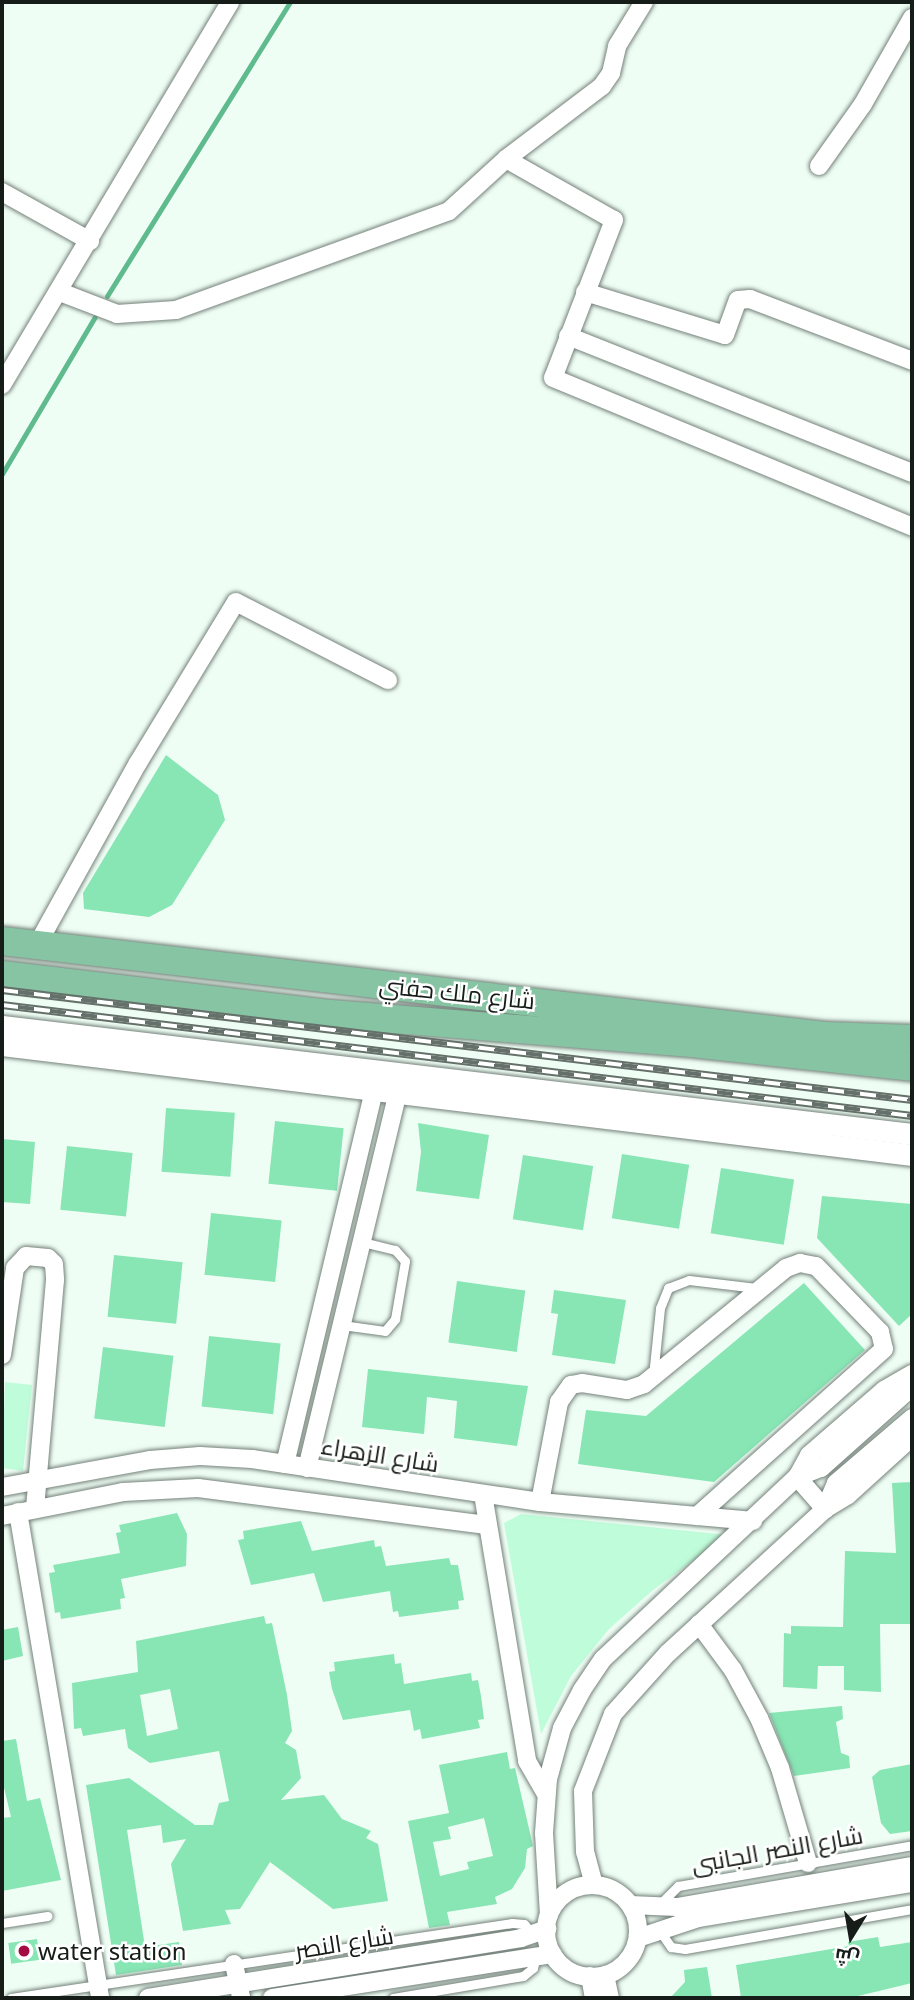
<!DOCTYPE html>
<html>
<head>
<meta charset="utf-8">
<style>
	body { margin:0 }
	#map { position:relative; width:914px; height:2000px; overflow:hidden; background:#effef5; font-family:"Noto Sans",Cairo,sans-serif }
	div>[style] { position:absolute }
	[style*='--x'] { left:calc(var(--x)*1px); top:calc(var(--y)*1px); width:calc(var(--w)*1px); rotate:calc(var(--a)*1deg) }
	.green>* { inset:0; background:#bffcda }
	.stream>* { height:5px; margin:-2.5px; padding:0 2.5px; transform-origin:2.5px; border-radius:2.5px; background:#5fbb8d }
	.building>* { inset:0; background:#88e5b4; transform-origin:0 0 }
	.roads { filter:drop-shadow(0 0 2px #74817a) drop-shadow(0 0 2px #74817a) }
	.service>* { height:9px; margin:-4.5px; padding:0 4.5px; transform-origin:4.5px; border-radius:4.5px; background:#fff }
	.minor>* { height:18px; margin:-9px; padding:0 9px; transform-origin:9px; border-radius:9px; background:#fff }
	.minor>.ring { margin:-9px; padding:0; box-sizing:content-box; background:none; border:18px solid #fff; border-radius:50% }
	.tertiary>* { height:21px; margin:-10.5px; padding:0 10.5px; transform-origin:10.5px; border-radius:10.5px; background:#fff }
	.trunk>* { height:28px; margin:-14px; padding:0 14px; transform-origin:14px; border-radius:14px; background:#87c4a4 }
	.rail>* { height:8px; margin-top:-4px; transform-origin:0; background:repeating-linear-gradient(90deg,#fff 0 16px,#66706a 0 32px); box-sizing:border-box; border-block:2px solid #66706a }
	.dots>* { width:19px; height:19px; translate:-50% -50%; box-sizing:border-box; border:4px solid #fff; border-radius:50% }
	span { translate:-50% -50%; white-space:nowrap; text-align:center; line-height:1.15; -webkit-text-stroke:5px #fff; paint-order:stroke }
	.street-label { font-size:24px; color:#161c18 }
	.poi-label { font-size:24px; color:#161c18 }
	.left { translate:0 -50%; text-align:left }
	.frame { position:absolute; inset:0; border:4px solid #161c18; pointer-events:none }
	.north { position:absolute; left:816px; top:1902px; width:70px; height:70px; -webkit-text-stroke:5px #fff; paint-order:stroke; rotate:191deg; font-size:19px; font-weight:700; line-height:28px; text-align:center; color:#161c18 }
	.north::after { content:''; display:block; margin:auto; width:24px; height:32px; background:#161c18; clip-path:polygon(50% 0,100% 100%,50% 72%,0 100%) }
</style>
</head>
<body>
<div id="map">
	<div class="green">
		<i style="clip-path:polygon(5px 1382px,32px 1385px,23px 1471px,2px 1468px)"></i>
		<i style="clip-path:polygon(521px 1514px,728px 1535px,653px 1590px,609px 1629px,571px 1676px,541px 1734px,504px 1523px)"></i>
	</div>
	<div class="stream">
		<i style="--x:107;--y:296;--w:346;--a:-58.1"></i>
		<i style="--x:2;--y:474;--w:182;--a:-59.4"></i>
	</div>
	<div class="building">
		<i style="clip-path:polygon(166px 755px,218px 795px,225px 820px,172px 905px,149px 917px,84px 909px,83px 893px)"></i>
		<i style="left:166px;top:1108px;width:69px;height:64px;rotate:4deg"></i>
		<i style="left:275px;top:1121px;width:69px;height:63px;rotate:6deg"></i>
		<i style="clip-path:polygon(418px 1123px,489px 1135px,479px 1199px,416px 1191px,421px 1152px)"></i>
		<i style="clip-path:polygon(2px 1139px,35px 1142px,30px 1204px,2px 1202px)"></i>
		<i style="left:67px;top:1146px;width:66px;height:64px;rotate:6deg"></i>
		<i style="left:622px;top:1154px;width:68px;height:65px;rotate:9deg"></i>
		<i style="left:523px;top:1155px;width:71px;height:65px;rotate:9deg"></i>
		<i style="left:721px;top:1168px;width:74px;height:66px;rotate:9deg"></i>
		<i style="clip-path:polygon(822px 1196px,912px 1204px,912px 1314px,899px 1326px,817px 1238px)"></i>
		<i style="left:211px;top:1213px;width:71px;height:62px;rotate:6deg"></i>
		<i style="left:114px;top:1255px;width:69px;height:62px;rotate:6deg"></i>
		<i style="left:457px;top:1281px;width:69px;height:62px;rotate:8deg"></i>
		<i style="clip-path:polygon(804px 1283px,865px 1350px,714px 1482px,578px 1464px,586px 1410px,646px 1416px)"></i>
		<i style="clip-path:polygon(554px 1290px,626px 1300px,615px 1364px,552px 1355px,558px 1314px,551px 1313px)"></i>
		<i style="left:209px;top:1336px;width:72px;height:71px;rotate:6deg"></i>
		<i style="left:103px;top:1347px;width:71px;height:72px;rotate:7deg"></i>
		<i style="clip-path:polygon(368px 1369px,528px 1386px,517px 1446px,454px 1438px,457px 1401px,427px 1397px,424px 1434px,362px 1427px)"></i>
		<i style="clip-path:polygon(912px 1482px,912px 1624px,880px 1624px,881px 1692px,844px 1690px,844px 1666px,818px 1666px,817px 1689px,783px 1687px,784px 1633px,791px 1634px,791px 1626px,843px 1627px,845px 1551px,896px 1553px,892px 1483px)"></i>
		<i style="clip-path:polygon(177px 1513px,187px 1534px,186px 1566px,121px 1579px,125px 1598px,120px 1599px,121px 1609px,61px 1619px,60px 1612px,55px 1613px,49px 1573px,55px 1572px,53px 1565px,120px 1553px,116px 1533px,121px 1532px,119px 1525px)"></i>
		<i style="clip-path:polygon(301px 1521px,312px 1551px,374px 1540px,375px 1547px,381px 1546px,386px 1566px,449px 1558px,451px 1565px,458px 1565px,464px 1600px,458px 1601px,459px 1609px,399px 1617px,398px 1611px,393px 1612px,390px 1591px,323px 1602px,314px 1573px,251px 1585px,238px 1540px,244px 1539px,243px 1531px)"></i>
		<i style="clip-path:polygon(evenodd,264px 1616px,266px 1624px,272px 1623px,287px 1695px,292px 1731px,285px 1743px,296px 1750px,301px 1778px,281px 1800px,324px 1795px,342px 1819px,371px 1831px,366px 1838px,378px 1844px,388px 1901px,333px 1909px,270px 1862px,240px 1909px,225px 1910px,231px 1924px,183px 1931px,171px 1864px,186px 1839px,163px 1843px,161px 1825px,127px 1830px,145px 1947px,179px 1942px,182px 1965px,116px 1975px,86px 1785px,129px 1778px,195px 1825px,213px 1825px,219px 1803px,229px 1801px,219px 1751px,150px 1763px,128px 1748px,125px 1729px,83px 1736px,81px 1728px,74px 1729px,72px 1683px,138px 1672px,136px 1641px,264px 1616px,170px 1689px,178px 1729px,147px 1736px,140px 1695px,170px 1689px)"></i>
		<i style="clip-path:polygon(18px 1627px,23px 1656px,2px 1661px,2px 1630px)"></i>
		<i style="clip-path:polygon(394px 1654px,395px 1664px,401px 1663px,404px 1684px,471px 1673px,472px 1681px,478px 1680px,481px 1696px,484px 1719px,478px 1720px,480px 1728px,422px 1739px,420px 1729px,414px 1731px,410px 1710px,343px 1720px,332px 1689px,329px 1672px,335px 1671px,334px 1662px)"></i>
		<i style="clip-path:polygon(842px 1706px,843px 1719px,836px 1722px,841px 1753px,849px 1756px,850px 1768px,794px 1776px,769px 1713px)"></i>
		<i style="clip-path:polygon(16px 1739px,27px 1801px,40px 1798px,61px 1880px,2px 1891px,2px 1818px,11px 1817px,2px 1779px,2px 1741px)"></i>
		<i style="clip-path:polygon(evenodd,507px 1752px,510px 1769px,515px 1768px,533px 1846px,527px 1849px,525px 1868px,512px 1889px,495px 1897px,497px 1904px,447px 1912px,450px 1925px,429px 1928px,408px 1821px,449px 1813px,439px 1765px,507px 1752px,484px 1818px,493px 1856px,467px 1862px,469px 1869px,440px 1876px,433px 1842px,451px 1839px,448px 1827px,484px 1818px)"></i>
		<i style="clip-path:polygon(912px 1764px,912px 1831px,890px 1834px,881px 1823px,872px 1777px,880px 1770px)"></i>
		<i style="clip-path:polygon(878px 1937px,880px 1947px,912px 1942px,912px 1983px,858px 1996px,741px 1998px,736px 1965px,849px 1946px,848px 1942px)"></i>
		<i style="left:37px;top:1939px;width:21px;height:29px;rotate:82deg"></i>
		<i style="clip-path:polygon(707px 1967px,712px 1998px,670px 1998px,685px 1982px,684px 1970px)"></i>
	</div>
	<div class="roads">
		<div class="service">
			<i style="--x:342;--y:1325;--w:43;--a:7.9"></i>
			<i style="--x:385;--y:1331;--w:16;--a:-50"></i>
			<i style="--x:395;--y:1319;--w:59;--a:-80.2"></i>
			<i style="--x:405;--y:1261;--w:15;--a:-132"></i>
			<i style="--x:395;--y:1250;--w:34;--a:-166"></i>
			<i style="--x:653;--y:1376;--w:68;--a:-84.1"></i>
			<i style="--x:660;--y:1308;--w:22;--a:-68"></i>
			<i style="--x:668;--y:1288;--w:22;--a:-21"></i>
			<i style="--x:689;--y:1280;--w:68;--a:6.7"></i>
			<i style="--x:657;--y:1907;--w:30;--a:-45"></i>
			<i style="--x:678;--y:1886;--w:238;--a:-9.9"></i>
			<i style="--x:2;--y:1923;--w:46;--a:-8.8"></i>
			<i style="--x:659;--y:1930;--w:21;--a:55"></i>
			<i style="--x:671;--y:1947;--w:14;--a:8"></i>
			<i style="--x:685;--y:1949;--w:230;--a:-10"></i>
			<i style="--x:11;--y:1998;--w:507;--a:-8.51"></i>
			<i style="--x:512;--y:1923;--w:12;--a:5"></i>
			<i style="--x:524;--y:1924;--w:13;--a:48"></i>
			<i style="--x:393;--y:1998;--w:132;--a:-9.6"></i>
			<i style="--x:523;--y:1976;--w:13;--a:-39"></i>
			<i style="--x:533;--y:1968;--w:12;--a:-76"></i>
		</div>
		<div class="minor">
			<i style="--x:506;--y:159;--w:124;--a:29.5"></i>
			<i style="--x:614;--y:220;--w:169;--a:111.1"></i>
			<i style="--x:553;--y:378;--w:389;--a:22.5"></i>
			<i style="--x:819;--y:166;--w:76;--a:-54.6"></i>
			<i style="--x:863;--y:104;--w:99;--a:-60.3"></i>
			<i style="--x:2;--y:192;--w:101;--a:29.1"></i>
			<i style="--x:60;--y:292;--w:61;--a:21.1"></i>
			<i style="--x:117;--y:314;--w:59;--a:-3.9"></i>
			<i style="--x:176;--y:310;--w:290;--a:-19.9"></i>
			<i style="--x:449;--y:211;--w:77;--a:-42.4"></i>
			<i style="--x:506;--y:159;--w:121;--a:-37.2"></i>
			<i style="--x:602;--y:86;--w:16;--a:-55"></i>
			<i style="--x:611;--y:73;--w:28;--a:-77"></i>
			<i style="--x:617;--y:46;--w:52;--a:-58.5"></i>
			<i style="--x:585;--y:292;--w:146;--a:17.1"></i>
			<i style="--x:725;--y:335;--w:37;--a:-70"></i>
			<i style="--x:738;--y:300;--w:12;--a:-5"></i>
			<i style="--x:750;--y:299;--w:173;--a:20.9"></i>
			<i style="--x:568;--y:336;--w:370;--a:21.7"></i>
			<i style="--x:2;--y:385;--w:446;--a:-59.2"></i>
			<i style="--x:37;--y:945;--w:208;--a:-61"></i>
			<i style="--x:138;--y:763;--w:188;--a:-58.7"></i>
			<i style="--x:236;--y:602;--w:171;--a:27.2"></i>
			<i style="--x:2;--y:1355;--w:88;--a:-81.5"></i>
			<i style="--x:15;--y:1268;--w:16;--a:-47"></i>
			<i style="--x:26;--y:1256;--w:22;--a:5"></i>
			<i style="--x:48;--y:1258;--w:8;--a:45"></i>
			<i style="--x:54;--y:1264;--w:16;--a:86"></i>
			<i style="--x:55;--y:1280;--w:230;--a:95"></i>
			<i style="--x:285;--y:1464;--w:384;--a:-76.6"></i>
			<i style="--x:307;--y:1468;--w:386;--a:-76.4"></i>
			<i style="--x:797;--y:1477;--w:26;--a:-21"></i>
			<i style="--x:821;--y:1468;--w:122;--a:-41.7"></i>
			<i style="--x:797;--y:1477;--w:43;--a:48.8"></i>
			<i style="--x:2;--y:1487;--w:150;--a:-10.3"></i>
			<i style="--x:150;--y:1460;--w:50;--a:-4.6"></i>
			<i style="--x:200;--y:1456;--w:52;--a:3.3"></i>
			<i style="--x:252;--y:1459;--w:291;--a:8.5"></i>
			<i style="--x:540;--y:1502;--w:214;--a:5.1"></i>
			<i style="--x:483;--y:1494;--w:271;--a:80.6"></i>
			<i style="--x:527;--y:1761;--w:38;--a:60"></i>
			<i style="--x:540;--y:1502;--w:102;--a:-79.2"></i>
			<i style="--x:559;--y:1402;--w:21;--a:-55"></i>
			<i style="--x:571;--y:1385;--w:11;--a:-10"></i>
			<i style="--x:582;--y:1383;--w:46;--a:8.8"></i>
			<i style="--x:627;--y:1390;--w:18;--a:-19"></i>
			<i style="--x:644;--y:1384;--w:183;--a:-39.2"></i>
			<i style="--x:786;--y:1268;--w:15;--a:-20"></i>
			<i style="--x:800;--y:1263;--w:16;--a:11"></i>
			<i style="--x:816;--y:1266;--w:92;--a:45.9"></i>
			<i style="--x:880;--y:1332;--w:17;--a:77"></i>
			<i style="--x:884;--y:1349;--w:251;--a:138.2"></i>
			<i style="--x:825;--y:1509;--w:28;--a:-67"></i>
			<i style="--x:836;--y:1483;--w:100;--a:-40.5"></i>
			<i style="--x:18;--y:1512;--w:493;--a:80.4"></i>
			<i style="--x:2;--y:1516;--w:123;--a:-11.2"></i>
			<i style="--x:123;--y:1492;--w:75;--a:-3.1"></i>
			<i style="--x:198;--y:1488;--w:291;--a:7.3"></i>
			<i style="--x:699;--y:1624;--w:57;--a:53.5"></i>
			<i style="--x:733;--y:1670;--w:55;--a:61.6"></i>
			<i style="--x:759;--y:1718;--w:54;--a:67.2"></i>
			<i style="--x:780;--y:1768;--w:99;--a:73.6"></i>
			<i style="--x:594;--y:1885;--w:34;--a:-105"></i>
			<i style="--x:585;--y:1852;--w:61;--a:-91.9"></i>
			<i style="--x:583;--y:1791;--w:83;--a:-68.7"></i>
			<i style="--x:613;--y:1714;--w:82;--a:-48"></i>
			<i style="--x:668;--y:1653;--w:213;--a:-42.5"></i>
			<i style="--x:825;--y:1509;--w:27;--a:-31"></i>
			<i style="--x:848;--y:1495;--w:86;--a:-42.2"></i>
			<i class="ring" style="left:546px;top:1885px;width:74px;height:74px"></i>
			<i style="--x:630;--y:1905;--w:47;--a:2.4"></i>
			<i style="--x:677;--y:1907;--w:239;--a:-9.9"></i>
			<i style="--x:549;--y:1915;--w:82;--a:-93.5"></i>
			<i style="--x:544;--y:1833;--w:54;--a:-85.8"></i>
			<i style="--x:548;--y:1779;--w:53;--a:-74.6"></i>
			<i style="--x:562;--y:1728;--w:43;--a:-62.2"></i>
			<i style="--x:582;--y:1690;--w:37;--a:-56"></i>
			<i style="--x:603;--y:1659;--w:266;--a:-43.2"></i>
			<i style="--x:797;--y:1477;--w:25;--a:-61"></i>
			<i style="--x:809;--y:1455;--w:99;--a:-40.9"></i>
			<i style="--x:884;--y:1390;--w:32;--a:-30"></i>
			<i style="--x:638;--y:1938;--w:63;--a:-18.4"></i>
			<i style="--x:698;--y:1918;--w:217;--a:-9.3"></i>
			<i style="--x:234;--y:1964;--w:35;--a:78"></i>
			<i style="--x:605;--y:1975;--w:24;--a:78"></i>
			<i style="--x:590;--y:1976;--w:22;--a:80"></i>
			<i style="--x:148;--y:1998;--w:378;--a:-9.1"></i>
			<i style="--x:521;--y:1938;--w:28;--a:-19"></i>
			<i style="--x:272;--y:1998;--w:284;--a:-8.9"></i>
		</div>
		<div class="tertiary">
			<i style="--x:2;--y:1026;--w:916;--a:6.77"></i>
			<i style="--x:2;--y:1045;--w:917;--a:6.89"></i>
		</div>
		<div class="trunk">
			<i style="--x:2;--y:941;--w:828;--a:6.58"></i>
			<i style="--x:825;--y:1036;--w:87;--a:2"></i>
			<i style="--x:2;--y:975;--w:331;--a:6.8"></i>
			<i style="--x:331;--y:1014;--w:352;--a:4.6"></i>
			<i style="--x:682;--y:1042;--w:231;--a:6.2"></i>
		</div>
	</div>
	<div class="rail">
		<i style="--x:2;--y:990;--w:917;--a:6.89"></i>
		<i style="--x:2;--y:1005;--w:917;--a:6.95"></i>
	</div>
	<div class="dots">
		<i style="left:24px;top:1951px;background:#a50c42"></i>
	</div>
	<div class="street-label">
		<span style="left:457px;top:992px;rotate:6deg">شارع ملك حفني</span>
		<span style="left:380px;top:1454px;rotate:9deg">شارع الزهراء</span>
		<span style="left:777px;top:1849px;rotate:-10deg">شارع النصر الجانبى</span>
		<span style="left:344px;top:1942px;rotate:-9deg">شارع النصر</span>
	</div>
	<div class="poi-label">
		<span class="left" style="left:38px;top:1951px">water station</span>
	</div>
	<div class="frame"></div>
	<div class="north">ش</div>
</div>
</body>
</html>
